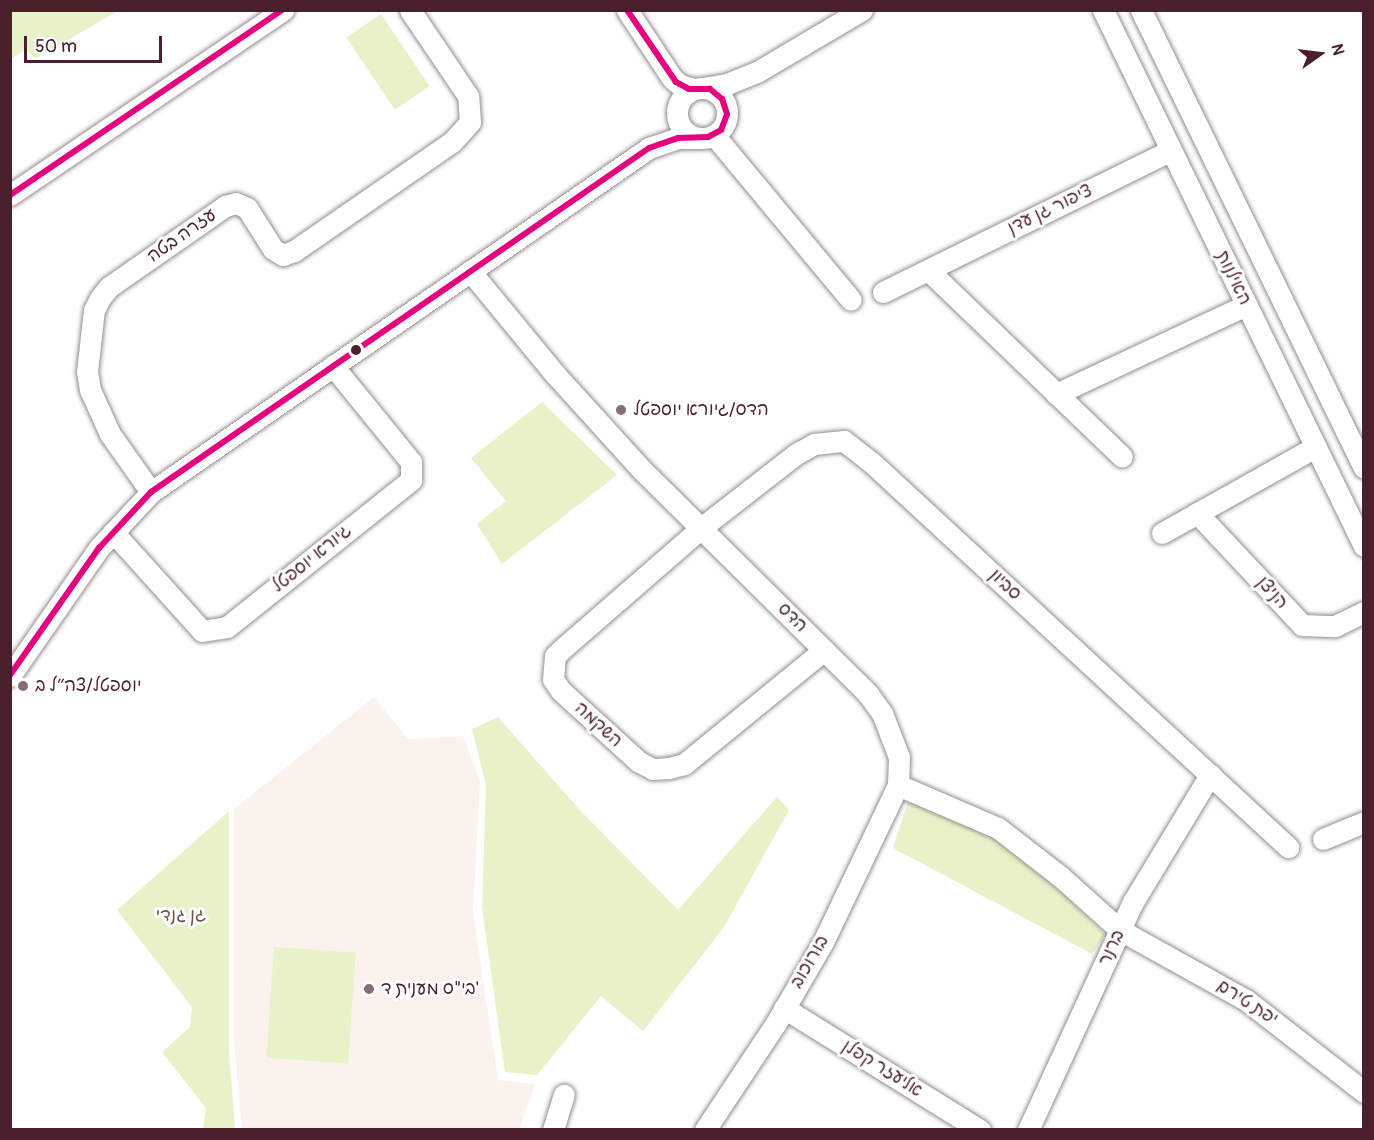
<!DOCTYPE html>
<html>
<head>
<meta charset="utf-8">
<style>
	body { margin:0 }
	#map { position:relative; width:1374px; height:1140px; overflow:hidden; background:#fff; font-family:Pangolin,"Playpen Sans Hebrew",sans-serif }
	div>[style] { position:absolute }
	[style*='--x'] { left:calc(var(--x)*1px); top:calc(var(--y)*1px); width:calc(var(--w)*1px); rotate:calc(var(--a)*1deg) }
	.built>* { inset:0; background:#fbf2ed }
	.green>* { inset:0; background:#e8f2c8; transform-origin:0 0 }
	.roads { filter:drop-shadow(0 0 2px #948c8e) drop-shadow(0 0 2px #948c8e) }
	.minor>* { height:21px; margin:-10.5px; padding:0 10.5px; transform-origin:10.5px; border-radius:10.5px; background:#fff }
	.minor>.ring { margin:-10.5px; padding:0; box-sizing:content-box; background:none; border:21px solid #fff; border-radius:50% }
	.bus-1>* { height:6px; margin:-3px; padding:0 3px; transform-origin:3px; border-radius:3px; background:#e5007d }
	.dots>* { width:16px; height:16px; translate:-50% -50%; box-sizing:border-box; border:3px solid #fff; border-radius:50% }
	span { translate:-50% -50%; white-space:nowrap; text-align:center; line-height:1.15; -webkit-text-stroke:6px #fff; paint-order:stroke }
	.street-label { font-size:18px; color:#4a1f2b }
	.poi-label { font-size:18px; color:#4a1f2b }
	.left { translate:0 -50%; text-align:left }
	.park-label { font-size:18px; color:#6d5147 }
	.frame { position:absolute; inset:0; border:12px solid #4a1f2b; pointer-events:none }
	.north { position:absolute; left:1290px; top:24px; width:60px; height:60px; -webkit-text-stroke:4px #fff; paint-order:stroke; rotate:76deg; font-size:16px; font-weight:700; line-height:24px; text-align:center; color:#4a1f2b }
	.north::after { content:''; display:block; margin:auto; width:21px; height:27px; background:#4a1f2b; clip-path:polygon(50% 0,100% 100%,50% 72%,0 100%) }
	.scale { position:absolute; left:24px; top:36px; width:138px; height:27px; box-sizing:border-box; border:3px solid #4a1f2b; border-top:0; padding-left:8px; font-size:18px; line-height:21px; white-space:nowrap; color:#4a1f2b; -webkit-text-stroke:4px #fff; paint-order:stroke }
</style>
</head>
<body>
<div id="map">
	<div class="built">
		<i style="clip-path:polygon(374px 697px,408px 739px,463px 736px,480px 782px,473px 911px,498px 1080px,535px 1084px,519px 1129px,242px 1129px,234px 1041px,234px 809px)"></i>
	</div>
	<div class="green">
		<i style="clip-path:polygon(11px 10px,118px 10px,118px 11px,35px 59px,26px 49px,11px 59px)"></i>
		<i style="left:381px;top:14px;width:87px;height:42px;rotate:56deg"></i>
		<i style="clip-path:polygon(542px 402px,617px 475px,502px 564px,477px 524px,506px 501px,471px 458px)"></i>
		<i style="clip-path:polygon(498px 717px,578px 808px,678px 910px,777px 797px,789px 810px,724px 927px,643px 1031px,601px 996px,537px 1075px,505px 1072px,482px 907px,486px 785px,472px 729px)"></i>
		<i style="clip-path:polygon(908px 802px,984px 832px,1020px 854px,1107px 935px,1092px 954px,893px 848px)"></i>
		<i style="clip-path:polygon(229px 811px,229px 1050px,235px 1129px,203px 1129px,206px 1108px,162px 1052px,190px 1027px,192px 1007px,117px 910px)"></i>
		<i style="left:274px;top:947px;width:82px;height:111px;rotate:4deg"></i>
	</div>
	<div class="roads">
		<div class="minor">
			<i style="--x:627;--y:10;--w:82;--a:56.5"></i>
			<i style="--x:672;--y:78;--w:11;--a:41"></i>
			<i style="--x:680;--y:85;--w:15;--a:16"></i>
			<i style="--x:1103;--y:10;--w:596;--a:64.04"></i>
			<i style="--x:1141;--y:10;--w:509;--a:64.04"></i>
			<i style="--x:702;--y:88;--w:25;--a:-9"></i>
			<i style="--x:727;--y:84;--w:32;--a:-22"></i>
			<i style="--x:757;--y:72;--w:122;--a:-30.6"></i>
			<i class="ring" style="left:677px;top:88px;width:29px;height:29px"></i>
			<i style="--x:714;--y:135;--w:214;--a:50.3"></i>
			<i style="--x:10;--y:195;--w:330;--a:-34.1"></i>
			<i style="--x:928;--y:270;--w:269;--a:43.9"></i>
			<i style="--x:470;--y:271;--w:132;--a:50.5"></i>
			<i style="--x:554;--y:373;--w:131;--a:47.8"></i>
			<i style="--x:642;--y:470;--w:318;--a:44.7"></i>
			<i style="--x:868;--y:694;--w:24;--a:54"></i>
			<i style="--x:882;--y:713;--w:47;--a:68.9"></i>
			<i style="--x:899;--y:757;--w:28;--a:92"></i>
			<i style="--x:898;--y:785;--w:174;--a:115.5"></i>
			<i style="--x:823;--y:942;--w:94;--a:120.1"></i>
			<i style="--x:776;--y:1023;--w:128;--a:123.6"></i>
			<i style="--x:883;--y:292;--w:321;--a:-26.2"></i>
			<i style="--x:1056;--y:394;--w:210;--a:-25.1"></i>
			<i style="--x:151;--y:492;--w:71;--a:-125.3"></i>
			<i style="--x:110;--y:434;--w:48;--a:-114.4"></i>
			<i style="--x:90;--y:390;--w:18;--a:-99"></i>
			<i style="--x:87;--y:372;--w:62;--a:-83.6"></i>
			<i style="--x:94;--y:310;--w:13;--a:-63"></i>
			<i style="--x:100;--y:298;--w:14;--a:-51"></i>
			<i style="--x:109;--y:287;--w:141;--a:-34.9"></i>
			<i style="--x:225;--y:206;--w:11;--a:-15"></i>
			<i style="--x:236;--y:203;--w:12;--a:24"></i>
			<i style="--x:247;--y:208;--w:49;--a:57.6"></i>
			<i style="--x:273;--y:249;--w:12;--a:31"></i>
			<i style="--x:283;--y:255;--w:12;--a:-20"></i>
			<i style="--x:294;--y:251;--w:192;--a:-34.6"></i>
			<i style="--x:452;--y:142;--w:27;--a:-48"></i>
			<i style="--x:470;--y:122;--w:26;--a:-94"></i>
			<i style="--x:468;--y:96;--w:104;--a:-124"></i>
			<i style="--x:1197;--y:513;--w:154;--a:46.8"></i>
			<i style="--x:1302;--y:625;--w:33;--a:2"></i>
			<i style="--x:1335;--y:626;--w:32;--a:-26"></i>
			<i style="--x:113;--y:532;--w:133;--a:48"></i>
			<i style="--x:202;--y:631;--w:25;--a:-9"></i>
			<i style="--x:227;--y:627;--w:236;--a:-38.6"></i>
			<i style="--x:411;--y:480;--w:18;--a:-90"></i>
			<i style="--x:411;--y:462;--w:124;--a:-129.1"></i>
			<i style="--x:1162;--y:533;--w:176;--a:-29.3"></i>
			<i style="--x:824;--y:650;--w:181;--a:140.8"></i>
			<i style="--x:684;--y:764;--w:16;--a:165"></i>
			<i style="--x:669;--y:768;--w:16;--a:176"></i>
			<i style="--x:653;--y:769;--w:16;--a:-153"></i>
			<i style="--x:639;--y:762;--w:105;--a:-137.7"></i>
			<i style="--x:561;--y:691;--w:14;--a:-124"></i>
			<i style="--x:553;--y:679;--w:23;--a:-85"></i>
			<i style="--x:555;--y:656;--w:10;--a:-45"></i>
			<i style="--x:562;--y:649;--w:184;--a:-41"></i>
			<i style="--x:701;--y:528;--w:120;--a:-37.9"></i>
			<i style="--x:796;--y:454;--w:21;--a:-29"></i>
			<i style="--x:814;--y:444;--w:30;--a:-6"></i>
			<i style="--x:844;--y:441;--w:34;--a:38"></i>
			<i style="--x:871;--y:462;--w:568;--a:42.72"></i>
			<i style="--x:10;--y:676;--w:156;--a:-55.2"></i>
			<i style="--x:99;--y:548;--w:76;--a:-47.1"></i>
			<i style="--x:151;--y:492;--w:605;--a:-34.64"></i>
			<i style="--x:649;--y:148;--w:31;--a:-19"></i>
			<i style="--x:678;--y:138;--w:24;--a:0"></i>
			<i style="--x:898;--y:785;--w:109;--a:23.3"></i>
			<i style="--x:998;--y:828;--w:80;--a:37.9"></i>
			<i style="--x:1061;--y:877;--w:79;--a:41.9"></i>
			<i style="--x:1120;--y:930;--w:144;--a:29.1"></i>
			<i style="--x:1246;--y:1000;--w:150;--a:37.9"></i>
			<i style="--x:1323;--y:839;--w:44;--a:-22.5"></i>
			<i style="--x:784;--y:1008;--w:231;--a:31.9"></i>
			<i style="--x:553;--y:1130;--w:37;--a:-73"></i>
			<i style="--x:1028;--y:1130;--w:251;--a:-65.3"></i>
			<i style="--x:1133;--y:902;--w:149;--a:-58.8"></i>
		</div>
	</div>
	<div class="bus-1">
		<i style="--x:10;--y:195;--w:329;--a:-34.2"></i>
		<i style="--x:10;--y:675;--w:155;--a:-55"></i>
		<i style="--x:99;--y:548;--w:76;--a:-47.1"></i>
		<i style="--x:151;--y:492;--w:605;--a:-34.64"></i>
		<i style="--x:649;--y:148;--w:31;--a:-19"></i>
		<i style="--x:678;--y:138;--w:30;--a:-2"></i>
		<i style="--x:708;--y:137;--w:15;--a:-28"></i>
		<i style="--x:721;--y:130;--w:17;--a:-69"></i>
		<i style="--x:727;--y:114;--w:16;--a:-108"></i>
		<i style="--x:722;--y:99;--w:16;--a:-140"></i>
		<i style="--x:710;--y:89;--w:21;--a:180"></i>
		<i style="--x:689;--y:89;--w:15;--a:-152"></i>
		<i style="--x:676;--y:82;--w:87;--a:-124.2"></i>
	</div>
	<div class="dots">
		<i style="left:356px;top:350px;background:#4a1f2b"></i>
		<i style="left:621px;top:410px;background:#896d75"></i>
		<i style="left:23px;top:686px;background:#896d75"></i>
		<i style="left:369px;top:989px;background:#896d75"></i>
	</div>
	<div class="street-label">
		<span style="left:1050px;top:210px;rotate:-26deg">ציפור גן עדן</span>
		<span style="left:182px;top:236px;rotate:-35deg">עזרה בטה</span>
		<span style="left:1233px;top:278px;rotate:64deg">האילנות</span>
		<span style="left:312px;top:559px;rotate:-39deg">גיורא יוספטל</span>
		<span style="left:1005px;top:585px;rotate:43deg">סביון</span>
		<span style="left:1272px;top:593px;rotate:47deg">הניצן</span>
		<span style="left:792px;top:618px;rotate:45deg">הדס</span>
		<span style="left:598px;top:725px;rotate:42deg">השקמה</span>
		<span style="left:1112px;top:948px;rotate:-65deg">ברנר</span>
		<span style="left:810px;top:962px;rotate:-60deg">בורוכוב</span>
		<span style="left:1247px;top:1003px;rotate:33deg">יפת טירם</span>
		<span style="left:882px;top:1069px;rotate:32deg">אליעזר קפלן</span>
	</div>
	<div class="poi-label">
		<span class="left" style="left:633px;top:410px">הדס/גיורא יוספטל</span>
		<span class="left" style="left:35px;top:686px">יוספטל/צה״ל ב</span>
		<span class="left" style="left:381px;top:989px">בי"ס מענית ד'</span>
	</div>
	<div class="park-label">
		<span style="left:181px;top:916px">גן גנדי</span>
	</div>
	<div class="frame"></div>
	<div class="north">N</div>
	<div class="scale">50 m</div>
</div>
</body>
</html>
